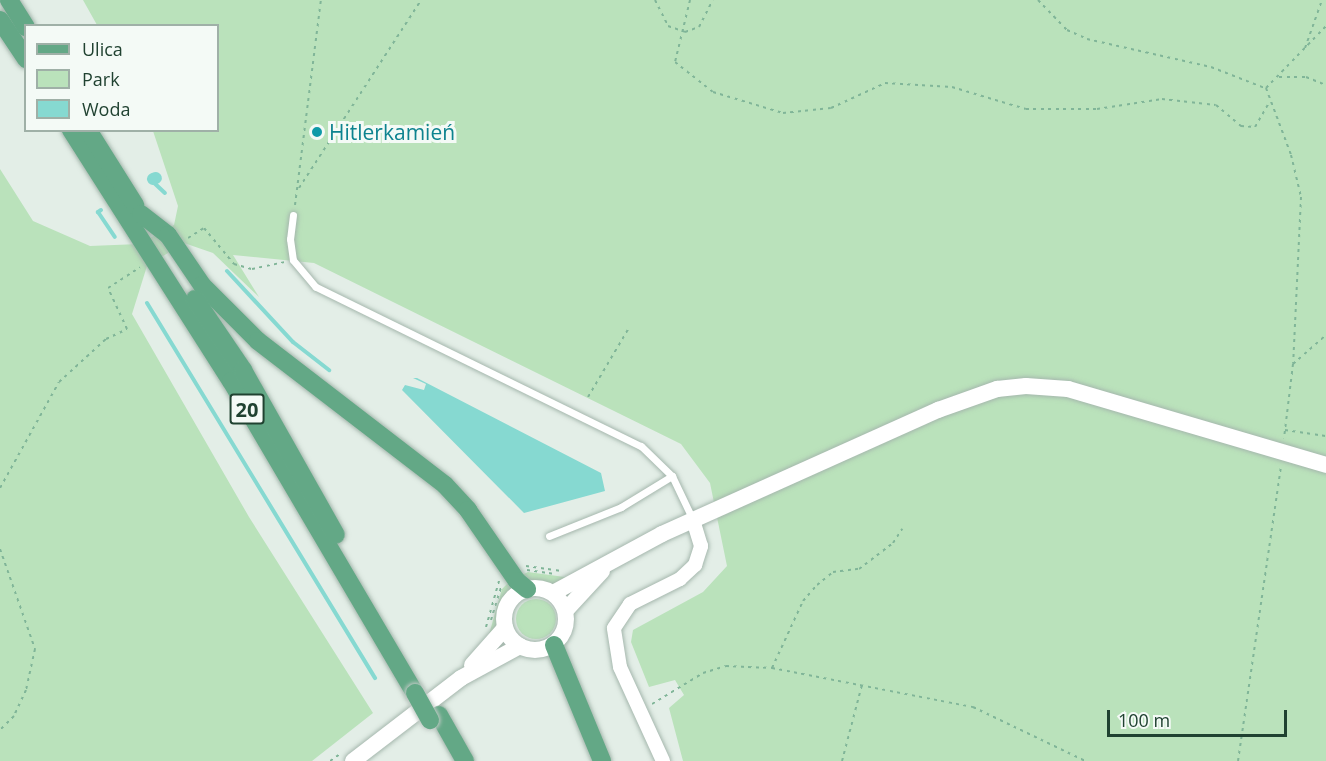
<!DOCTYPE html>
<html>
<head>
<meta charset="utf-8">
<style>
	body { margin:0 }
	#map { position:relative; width:1326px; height:761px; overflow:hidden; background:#e3eee7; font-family:"Open Sans",sans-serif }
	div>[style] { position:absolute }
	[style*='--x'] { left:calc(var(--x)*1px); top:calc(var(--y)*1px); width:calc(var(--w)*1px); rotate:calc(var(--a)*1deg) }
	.green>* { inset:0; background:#bae2bb }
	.round { border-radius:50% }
	.water>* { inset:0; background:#86d9d1 }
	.stream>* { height:4px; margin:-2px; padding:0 2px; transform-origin:2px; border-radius:2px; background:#86d9d1 }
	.canal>* { height:12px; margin:-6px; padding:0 6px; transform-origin:6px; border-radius:6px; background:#86d9d1 }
	.path>* { height:2px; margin-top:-1px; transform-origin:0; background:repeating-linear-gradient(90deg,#80b598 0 3px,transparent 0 7.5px) }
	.roads { filter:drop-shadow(0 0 2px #a5b7ad) drop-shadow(0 0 2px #a5b7ad) }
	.service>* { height:7px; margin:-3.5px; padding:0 3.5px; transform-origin:3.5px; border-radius:3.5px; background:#fff }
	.minor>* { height:14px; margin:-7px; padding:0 7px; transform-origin:7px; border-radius:7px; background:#fff }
	.tertiary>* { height:16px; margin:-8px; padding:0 8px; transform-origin:8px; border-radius:8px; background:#fff }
	.tertiary>.ring { margin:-8px; padding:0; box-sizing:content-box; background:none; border:16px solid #fff; border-radius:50% }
	.primary>* { height:18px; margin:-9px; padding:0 9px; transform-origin:9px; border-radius:9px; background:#63a886 }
	.bridges { filter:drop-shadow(0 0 2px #c1cac5) drop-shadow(0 0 2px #c1cac5) }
	.primary-bridge>* { height:18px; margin:-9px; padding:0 9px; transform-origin:9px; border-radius:9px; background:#63a886 }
	.dots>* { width:16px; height:16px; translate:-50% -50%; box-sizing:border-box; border:3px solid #f4faf6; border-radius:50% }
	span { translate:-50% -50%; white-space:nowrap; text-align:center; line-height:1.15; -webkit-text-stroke:6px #f4faf6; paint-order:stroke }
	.shield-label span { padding:2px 4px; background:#f4faf6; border:2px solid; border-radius:4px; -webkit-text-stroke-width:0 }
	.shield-label { font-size:20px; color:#204231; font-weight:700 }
	.culture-label { font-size:21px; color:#0d838f }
	.left { translate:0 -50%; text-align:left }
	.legend { position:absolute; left:24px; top:24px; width:195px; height:108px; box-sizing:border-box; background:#f4faf6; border:2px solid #9fb0a7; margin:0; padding:8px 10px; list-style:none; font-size:18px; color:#204231 }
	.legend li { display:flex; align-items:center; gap:12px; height:30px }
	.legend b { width:30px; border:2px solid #9fb0a7 }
	.scale { position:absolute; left:1107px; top:710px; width:180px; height:27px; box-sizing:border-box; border:3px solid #204231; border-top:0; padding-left:8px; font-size:18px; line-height:21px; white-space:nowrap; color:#204231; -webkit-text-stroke:4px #f4faf6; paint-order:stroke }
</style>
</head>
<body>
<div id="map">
	<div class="green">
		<i style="clip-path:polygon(83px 0,1326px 0,1326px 761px,683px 761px,669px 708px,684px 695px,675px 680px,649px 687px,631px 642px,633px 630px,703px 592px,727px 566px,710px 483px,681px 444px,314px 263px,233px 255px,259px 297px,213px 253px,184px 243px,147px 266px,132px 314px,249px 517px,373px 713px,312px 761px,0 761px,0 169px,33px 221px,90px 246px,139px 244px,174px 225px,178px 206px,153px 131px,218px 130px,218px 26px,97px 25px)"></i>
		<i style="clip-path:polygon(528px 572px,572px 578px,552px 587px,520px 576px)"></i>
		<i style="clip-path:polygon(509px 582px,514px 590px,505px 600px,499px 627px,486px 645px,502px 589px)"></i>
		<i class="round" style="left:516px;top:599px;width:40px;height:40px"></i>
	</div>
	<div class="water">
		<i style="clip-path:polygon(413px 378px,417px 378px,601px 473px,605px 491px,524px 513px,402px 390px,405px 385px,424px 390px,426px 384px)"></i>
	</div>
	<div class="stream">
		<i style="--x:151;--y:180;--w:19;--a:43"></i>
		<i style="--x:101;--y:210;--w:4;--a:146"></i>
		<i style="--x:98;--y:212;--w:30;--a:56"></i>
		<i style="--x:227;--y:271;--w:97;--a:47.1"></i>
		<i style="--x:293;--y:342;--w:46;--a:37.9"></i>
		<i style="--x:147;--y:303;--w:439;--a:58.7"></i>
	</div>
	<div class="canal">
		<i style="--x:153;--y:179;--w:3;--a:-18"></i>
	</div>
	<div class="path">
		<i style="--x:655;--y:0;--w:29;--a:63"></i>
		<i style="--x:668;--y:26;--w:18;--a:19"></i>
		<i style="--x:685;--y:32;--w:15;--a:-20"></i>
		<i style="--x:699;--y:27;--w:30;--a:-63"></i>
		<i style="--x:690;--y:0;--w:64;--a:103.6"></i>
		<i style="--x:675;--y:62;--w:48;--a:38.3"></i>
		<i style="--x:713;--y:92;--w:73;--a:16.7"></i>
		<i style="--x:783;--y:113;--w:48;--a:-5.9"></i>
		<i style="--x:831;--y:108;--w:60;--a:-24.8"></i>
		<i style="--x:885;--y:83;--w:67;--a:3.4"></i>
		<i style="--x:952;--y:87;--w:77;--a:16.6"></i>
		<i style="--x:1026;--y:109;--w:71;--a:0"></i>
		<i style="--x:1097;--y:109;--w:66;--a:-8.7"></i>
		<i style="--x:1162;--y:99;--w:54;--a:6.3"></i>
		<i style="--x:1216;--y:105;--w:33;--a:40"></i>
		<i style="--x:1241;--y:126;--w:14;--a:4"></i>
		<i style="--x:1255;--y:127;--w:28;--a:-60"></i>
		<i style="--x:1038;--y:0;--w:42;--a:46"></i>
		<i style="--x:1067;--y:30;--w:22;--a:24"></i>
		<i style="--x:1087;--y:39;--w:127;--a:12.7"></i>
		<i style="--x:1211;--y:67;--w:58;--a:21.3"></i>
		<i style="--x:1305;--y:48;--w:51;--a:-70.5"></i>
		<i style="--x:1279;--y:77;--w:27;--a:0"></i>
		<i style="--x:1306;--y:77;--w:22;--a:22"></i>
		<i style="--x:1266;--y:88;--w:72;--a:69.5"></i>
		<i style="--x:1291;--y:155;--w:43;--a:76.6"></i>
		<i style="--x:1301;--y:197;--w:167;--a:92.7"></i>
		<i style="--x:1293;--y:364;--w:75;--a:96.9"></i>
		<i style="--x:1266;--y:88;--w:86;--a:-45.9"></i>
		<i style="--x:299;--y:188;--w:224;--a:-57"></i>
		<i style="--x:295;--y:205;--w:207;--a:-82.8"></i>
		<i style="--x:188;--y:238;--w:19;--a:-32"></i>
		<i style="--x:204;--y:228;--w:47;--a:50.2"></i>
		<i style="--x:234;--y:264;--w:19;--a:16"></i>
		<i style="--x:252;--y:269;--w:33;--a:-12"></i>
		<i style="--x:1293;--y:364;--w:44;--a:-41.3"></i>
		<i style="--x:588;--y:397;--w:82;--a:-59.4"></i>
		<i style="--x:1285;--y:430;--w:41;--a:8.3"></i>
		<i style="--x:0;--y:488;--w:121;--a:-60.9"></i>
		<i style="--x:59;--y:382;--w:64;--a:-42.5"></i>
		<i style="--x:106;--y:339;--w:23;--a:-25"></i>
		<i style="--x:127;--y:329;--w:45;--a:-114.9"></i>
		<i style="--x:108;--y:288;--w:38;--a:-33"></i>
		<i style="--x:0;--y:549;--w:106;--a:70.7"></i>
		<i style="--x:35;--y:649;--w:42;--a:102.4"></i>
		<i style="--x:26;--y:690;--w:29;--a:115"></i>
		<i style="--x:14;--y:716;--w:20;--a:135"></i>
		<i style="--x:526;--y:566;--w:36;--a:8"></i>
		<i style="--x:527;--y:570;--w:30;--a:8"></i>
		<i style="--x:491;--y:620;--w:37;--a:-73"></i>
		<i style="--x:486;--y:627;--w:48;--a:-74.2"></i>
		<i style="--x:772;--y:668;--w:74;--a:-65.2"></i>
		<i style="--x:803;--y:601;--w:21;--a:-49"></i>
		<i style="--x:817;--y:585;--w:21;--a:-39"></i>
		<i style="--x:833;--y:572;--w:26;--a:-7"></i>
		<i style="--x:859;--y:569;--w:43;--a:-37.4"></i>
		<i style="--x:893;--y:543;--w:17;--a:-57"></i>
		<i style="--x:652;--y:704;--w:60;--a:-31.3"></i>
		<i style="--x:703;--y:673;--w:24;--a:-17"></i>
		<i style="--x:726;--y:666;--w:46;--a:2.5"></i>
		<i style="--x:772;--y:668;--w:205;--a:11"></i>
		<i style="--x:973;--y:707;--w:124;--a:25.7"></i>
		<i style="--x:330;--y:761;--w:12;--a:-35"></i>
		<i style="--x:842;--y:761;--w:79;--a:-75.3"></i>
		<i style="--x:1238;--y:761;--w:297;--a:-81.7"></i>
	</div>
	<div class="roads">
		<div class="service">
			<i style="--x:293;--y:215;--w:24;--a:97"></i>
			<i style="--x:290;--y:239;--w:21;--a:82"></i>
			<i style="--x:293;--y:260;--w:35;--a:50"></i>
			<i style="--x:316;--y:287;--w:362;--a:26.1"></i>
			<i style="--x:641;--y:446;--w:43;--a:44.1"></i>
			<i style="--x:672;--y:476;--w:49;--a:64.5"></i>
			<i style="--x:549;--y:536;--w:78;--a:-21.9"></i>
			<i style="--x:621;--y:507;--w:60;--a:-31.3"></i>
		</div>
		<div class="minor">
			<i style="--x:663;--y:761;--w:103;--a:-114.6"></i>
			<i style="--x:620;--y:667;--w:39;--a:-99"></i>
			<i style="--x:614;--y:628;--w:29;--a:-56"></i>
			<i style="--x:630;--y:604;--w:56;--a:-26.6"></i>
			<i style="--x:680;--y:579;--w:21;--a:-43"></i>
			<i style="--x:695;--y:565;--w:20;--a:-72"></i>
			<i style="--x:701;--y:546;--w:27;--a:-107"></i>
		</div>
		<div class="tertiary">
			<i class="ring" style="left:504px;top:588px;width:46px;height:46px"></i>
			<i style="--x:553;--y:593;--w:124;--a:-28.4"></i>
			<i style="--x:662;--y:534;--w:303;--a:-24.2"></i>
			<i style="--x:938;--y:410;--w:63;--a:-19.6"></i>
			<i style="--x:997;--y:389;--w:29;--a:-6"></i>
			<i style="--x:1026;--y:386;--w:42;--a:4.1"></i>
			<i style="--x:1068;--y:389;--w:269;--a:16.4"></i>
			<i style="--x:566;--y:610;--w:53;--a:-47.3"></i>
			<i style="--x:472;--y:665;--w:50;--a:-48.3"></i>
			<i style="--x:353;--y:761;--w:136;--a:-37.5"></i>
			<i style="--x:461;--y:678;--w:67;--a:-28.5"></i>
		</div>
		<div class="primary">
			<i style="--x:9;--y:0;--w:32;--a:58"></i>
			<i style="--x:0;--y:20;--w:47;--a:56.3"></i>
			<i style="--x:71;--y:130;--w:298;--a:57.5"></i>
			<i style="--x:231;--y:381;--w:362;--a:59.5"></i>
			<i style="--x:88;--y:130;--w:89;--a:57.9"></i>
			<i style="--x:141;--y:214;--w:34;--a:38"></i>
			<i style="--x:168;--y:235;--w:60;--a:55.8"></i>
			<i style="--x:202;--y:285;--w:79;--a:45"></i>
			<i style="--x:258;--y:341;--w:236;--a:37.6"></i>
			<i style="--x:445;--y:485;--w:34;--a:47"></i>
			<i style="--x:468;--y:510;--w:86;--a:55.4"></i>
			<i style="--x:517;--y:581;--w:13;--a:39"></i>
			<i style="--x:195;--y:299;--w:86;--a:55.9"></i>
			<i style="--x:243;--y:370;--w:189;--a:60.6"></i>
			<i style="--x:554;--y:645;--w:126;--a:67.5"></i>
			<i style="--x:439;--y:715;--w:53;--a:60.5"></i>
		</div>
	</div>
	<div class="bridges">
		<div class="primary-bridge">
			<i style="--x:415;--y:693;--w:31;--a:61"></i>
		</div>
	</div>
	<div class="dots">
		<i style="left:317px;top:132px;background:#0f9aa8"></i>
	</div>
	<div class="shield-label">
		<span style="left:247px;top:409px">20</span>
	</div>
	<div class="culture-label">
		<span class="left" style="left:329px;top:132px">Hitlerkamień</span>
	</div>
	<ul class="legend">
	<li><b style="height:8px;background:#63a886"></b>Ulica</li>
	<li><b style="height:16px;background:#bae2bb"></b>Park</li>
	<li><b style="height:16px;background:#86d9d1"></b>Woda</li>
	</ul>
	<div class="scale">100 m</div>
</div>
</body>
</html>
